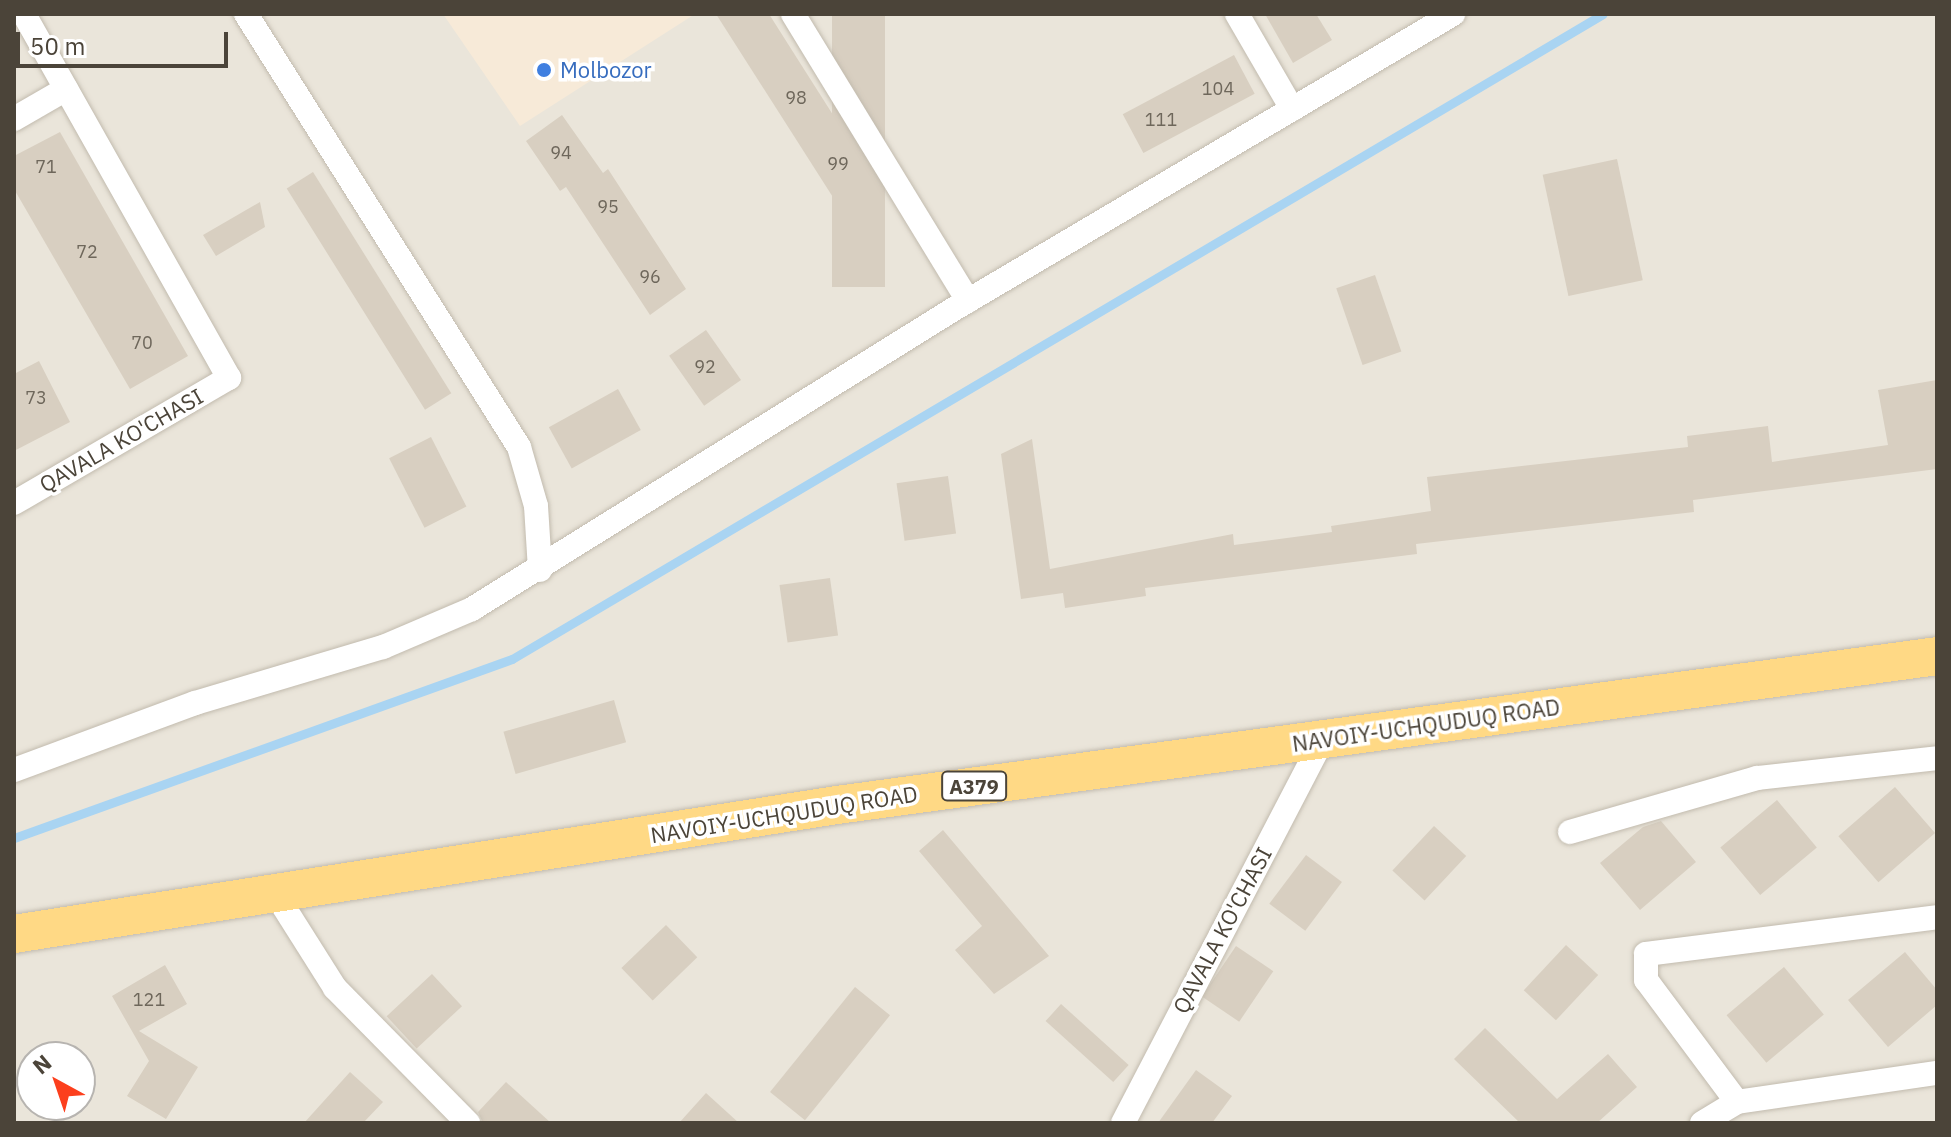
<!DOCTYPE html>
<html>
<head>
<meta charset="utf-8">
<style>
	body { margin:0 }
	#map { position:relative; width:1951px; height:1137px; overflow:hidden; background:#f6f3ec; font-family:"IBM Plex Sans",sans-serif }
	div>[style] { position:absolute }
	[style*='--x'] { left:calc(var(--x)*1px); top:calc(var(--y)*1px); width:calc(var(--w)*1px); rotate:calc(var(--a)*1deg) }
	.residential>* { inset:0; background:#eae5da }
	.commercial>* { inset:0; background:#f7ead8 }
	.stream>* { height:9px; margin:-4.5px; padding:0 4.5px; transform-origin:4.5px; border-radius:4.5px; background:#a9d4f2 }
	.building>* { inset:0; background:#d8cfc1; transform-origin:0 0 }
	.roads { filter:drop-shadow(0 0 2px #c2bbae) drop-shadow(0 0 2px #c2bbae) }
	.minor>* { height:24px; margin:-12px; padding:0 12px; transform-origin:12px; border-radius:12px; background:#fff }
	.trunk>* { height:38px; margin:-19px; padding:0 19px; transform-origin:19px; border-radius:19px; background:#ffd985 }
	.dots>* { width:22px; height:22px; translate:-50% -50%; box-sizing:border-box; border:4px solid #fff; border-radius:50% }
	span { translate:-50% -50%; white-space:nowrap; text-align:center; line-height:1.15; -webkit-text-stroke:7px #fff; paint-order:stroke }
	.number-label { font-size:18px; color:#6e675b }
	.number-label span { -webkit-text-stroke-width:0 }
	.shield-label span { padding:2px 6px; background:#fff; border:2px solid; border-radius:6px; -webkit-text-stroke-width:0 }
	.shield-label { font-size:20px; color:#4b4439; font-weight:700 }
	.shop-label { font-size:22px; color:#366cbe }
	.left { translate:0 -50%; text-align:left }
	.street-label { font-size:22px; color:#4b4439 }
	.frame { position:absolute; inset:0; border:16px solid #4b4439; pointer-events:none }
	.north { position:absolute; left:16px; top:1041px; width:80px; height:80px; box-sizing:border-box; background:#fff; border:2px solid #b7b4b0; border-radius:50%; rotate:320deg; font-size:22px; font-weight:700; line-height:32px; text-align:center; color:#4b4439 }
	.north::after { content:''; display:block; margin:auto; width:28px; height:36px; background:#fc3f1d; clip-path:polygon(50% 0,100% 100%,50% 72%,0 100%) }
	.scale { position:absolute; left:16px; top:32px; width:212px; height:36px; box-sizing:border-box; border:4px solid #4b4439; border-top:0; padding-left:10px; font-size:24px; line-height:28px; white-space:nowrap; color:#4b4439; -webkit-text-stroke:6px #fff; paint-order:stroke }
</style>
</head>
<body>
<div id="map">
	<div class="residential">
		<i style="clip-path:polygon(evenodd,14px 14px,1937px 14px,1937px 1123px,14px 1123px,14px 14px,32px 1057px,80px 1057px,80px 1105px,32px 1105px,32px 1057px)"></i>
	</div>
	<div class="commercial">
		<i style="clip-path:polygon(443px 14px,695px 14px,520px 126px)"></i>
	</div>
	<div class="stream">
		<i style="--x:14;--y:838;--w:529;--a:-19.77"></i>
		<i style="--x:512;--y:659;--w:1267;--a:-30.59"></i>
	</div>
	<div class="building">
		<i style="clip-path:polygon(716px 14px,769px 14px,873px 178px,836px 202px)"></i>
		<i style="left:832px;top:14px;width:53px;height:273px"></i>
		<i style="clip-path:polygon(1265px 14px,1316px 14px,1332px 40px,1293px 63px)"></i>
		<i style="left:1234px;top:55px;width:44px;height:126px;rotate:62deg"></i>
		<i style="clip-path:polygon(562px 115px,603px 173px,608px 169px,686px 289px,650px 315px,566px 187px,560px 191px,526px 141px)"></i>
		<i style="clip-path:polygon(60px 132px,188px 356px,130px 389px,14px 189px,14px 156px)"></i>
		<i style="left:1617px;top:159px;width:124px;height:76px;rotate:78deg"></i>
		<i style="left:313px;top:172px;width:261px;height:31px;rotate:58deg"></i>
		<i style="clip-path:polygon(260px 202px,265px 227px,216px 256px,203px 235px)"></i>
		<i style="left:1375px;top:275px;width:81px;height:41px;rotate:71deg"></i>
		<i style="left:706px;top:330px;width:61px;height:45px;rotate:55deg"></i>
		<i style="clip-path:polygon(39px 361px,70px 422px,14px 451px,14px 374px)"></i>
		<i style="clip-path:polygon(1937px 380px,1937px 469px,1693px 500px,1694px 512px,1416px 544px,1417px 554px,1145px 588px,1146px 596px,1065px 608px,1063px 593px,1021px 599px,1001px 454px,1032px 439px,1050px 569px,1233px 534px,1234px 545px,1332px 532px,1331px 526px,1431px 511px,1427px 477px,1688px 447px,1687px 436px,1768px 426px,1772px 462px,1888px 445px,1878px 390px)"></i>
		<i style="left:618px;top:389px;width:47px;height:79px;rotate:61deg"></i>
		<i style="left:431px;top:437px;width:78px;height:47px;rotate:63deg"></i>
		<i style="left:948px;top:476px;width:58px;height:52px;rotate:82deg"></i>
		<i style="left:830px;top:578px;width:58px;height:51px;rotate:82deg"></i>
		<i style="left:614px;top:700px;width:44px;height:115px;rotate:74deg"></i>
		<i style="left:1895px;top:787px;width:61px;height:75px;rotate:49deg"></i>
		<i style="left:1777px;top:800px;width:62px;height:74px;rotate:50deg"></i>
		<i style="clip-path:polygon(1661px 821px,1696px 862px,1640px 910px,1600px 863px,1643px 827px)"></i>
		<i style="left:1434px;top:826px;width:44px;height:61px;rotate:43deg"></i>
		<i style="clip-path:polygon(943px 830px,1049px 956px,994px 994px,955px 950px,982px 926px,919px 851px)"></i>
		<i style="left:1306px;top:855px;width:45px;height:61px;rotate:37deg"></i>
		<i style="left:666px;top:925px;width:45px;height:62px;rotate:46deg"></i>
		<i style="left:1566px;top:945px;width:44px;height:62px;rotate:43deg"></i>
		<i style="left:1236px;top:946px;width:45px;height:61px;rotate:34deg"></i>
		<i style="clip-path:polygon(1905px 952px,1937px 990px,1937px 1005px,1888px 1047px,1848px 1000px)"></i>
		<i style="clip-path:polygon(165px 965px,187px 1004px,139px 1031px,198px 1067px,166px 1119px,127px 1096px,149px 1061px,112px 996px)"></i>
		<i style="left:1784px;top:967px;width:62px;height:75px;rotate:50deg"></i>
		<i style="left:432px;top:974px;width:44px;height:62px;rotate:47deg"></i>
		<i style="left:855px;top:987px;width:45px;height:135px;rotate:39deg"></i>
		<i style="left:1061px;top:1004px;width:91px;height:23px;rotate:42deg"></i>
		<i style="clip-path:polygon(1485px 1028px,1557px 1099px,1608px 1054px,1637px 1087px,1597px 1123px,1520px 1123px,1454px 1059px)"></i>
		<i style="clip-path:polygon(1196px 1070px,1232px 1096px,1212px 1123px,1158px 1123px)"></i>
		<i style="clip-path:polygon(350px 1072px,383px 1102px,363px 1123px,304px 1123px)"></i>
		<i style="clip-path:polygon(506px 1082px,551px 1123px,483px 1123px,478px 1112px)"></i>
		<i style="clip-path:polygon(706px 1093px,739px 1123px,679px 1123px)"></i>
	</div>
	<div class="roads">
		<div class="minor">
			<i style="--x:246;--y:14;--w:512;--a:57.77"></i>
			<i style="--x:519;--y:447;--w:61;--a:73.9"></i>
			<i style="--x:536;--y:506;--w:64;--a:86.4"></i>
			<i style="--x:793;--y:14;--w:336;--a:58.6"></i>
			<i style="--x:1237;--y:14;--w:110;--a:59.9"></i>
			<i style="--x:14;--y:119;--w:60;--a:-30"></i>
			<i style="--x:14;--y:503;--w:249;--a:-30.2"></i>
			<i style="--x:229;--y:378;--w:418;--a:-119.4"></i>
			<i style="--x:14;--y:770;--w:193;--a:-20.3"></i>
			<i style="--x:195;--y:703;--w:196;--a:-16.6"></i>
			<i style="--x:383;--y:647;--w:97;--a:-23.1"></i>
			<i style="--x:472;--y:609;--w:568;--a:-31.9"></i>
			<i style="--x:954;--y:309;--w:580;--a:-30.59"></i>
			<i style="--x:1570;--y:832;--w:195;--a:-16.1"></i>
			<i style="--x:1757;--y:778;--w:181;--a:-6.3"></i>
			<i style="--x:275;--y:893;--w:112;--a:57.7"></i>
			<i style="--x:335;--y:988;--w:190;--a:45.4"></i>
			<i style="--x:1737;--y:1102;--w:152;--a:-126.7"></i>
			<i style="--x:1646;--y:980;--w:26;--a:-90"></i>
			<i style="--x:1646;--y:954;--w:293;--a:-7.2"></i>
			<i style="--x:1123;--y:1123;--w:433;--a:-62.5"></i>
			<i style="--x:1702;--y:1123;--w:41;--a:-31"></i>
			<i style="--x:1737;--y:1102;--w:202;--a:-8.3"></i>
		</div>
		<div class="trunk">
			<i style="--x:14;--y:934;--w:833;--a:-8.91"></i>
			<i style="--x:837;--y:805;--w:1110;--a:-7.71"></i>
		</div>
	</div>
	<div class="dots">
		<i style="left:544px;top:70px;background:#3f7fe0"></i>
	</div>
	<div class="number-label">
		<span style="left:1218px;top:89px">104</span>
		<span style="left:796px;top:98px">98</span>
		<span style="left:1161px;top:120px">111</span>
		<span style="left:561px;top:153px">94</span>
		<span style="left:838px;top:164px">99</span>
		<span style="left:46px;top:167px">71</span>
		<span style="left:608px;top:207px">95</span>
		<span style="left:87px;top:252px">72</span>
		<span style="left:650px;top:277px">96</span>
		<span style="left:142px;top:343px">70</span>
		<span style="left:705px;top:367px">92</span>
		<span style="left:36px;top:398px">73</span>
		<span style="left:149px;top:1000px">121</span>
	</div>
	<div class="shield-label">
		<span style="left:974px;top:786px">A379</span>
	</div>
	<div class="shop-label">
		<span class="left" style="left:560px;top:70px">Molbozor</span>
	</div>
	<div class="street-label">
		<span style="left:121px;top:440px;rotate:-30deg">QAVALA KO'CHASI</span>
		<span style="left:1426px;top:725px;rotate:-8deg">NAVOIY-UCHQUDUQ ROAD</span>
		<span style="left:784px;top:814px;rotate:-9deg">NAVOIY-UCHQUDUQ ROAD</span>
		<span style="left:1222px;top:930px;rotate:-62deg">QAVALA KO'CHASI</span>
	</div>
	<div class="frame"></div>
	<div class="north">N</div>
	<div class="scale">50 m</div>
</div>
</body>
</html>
